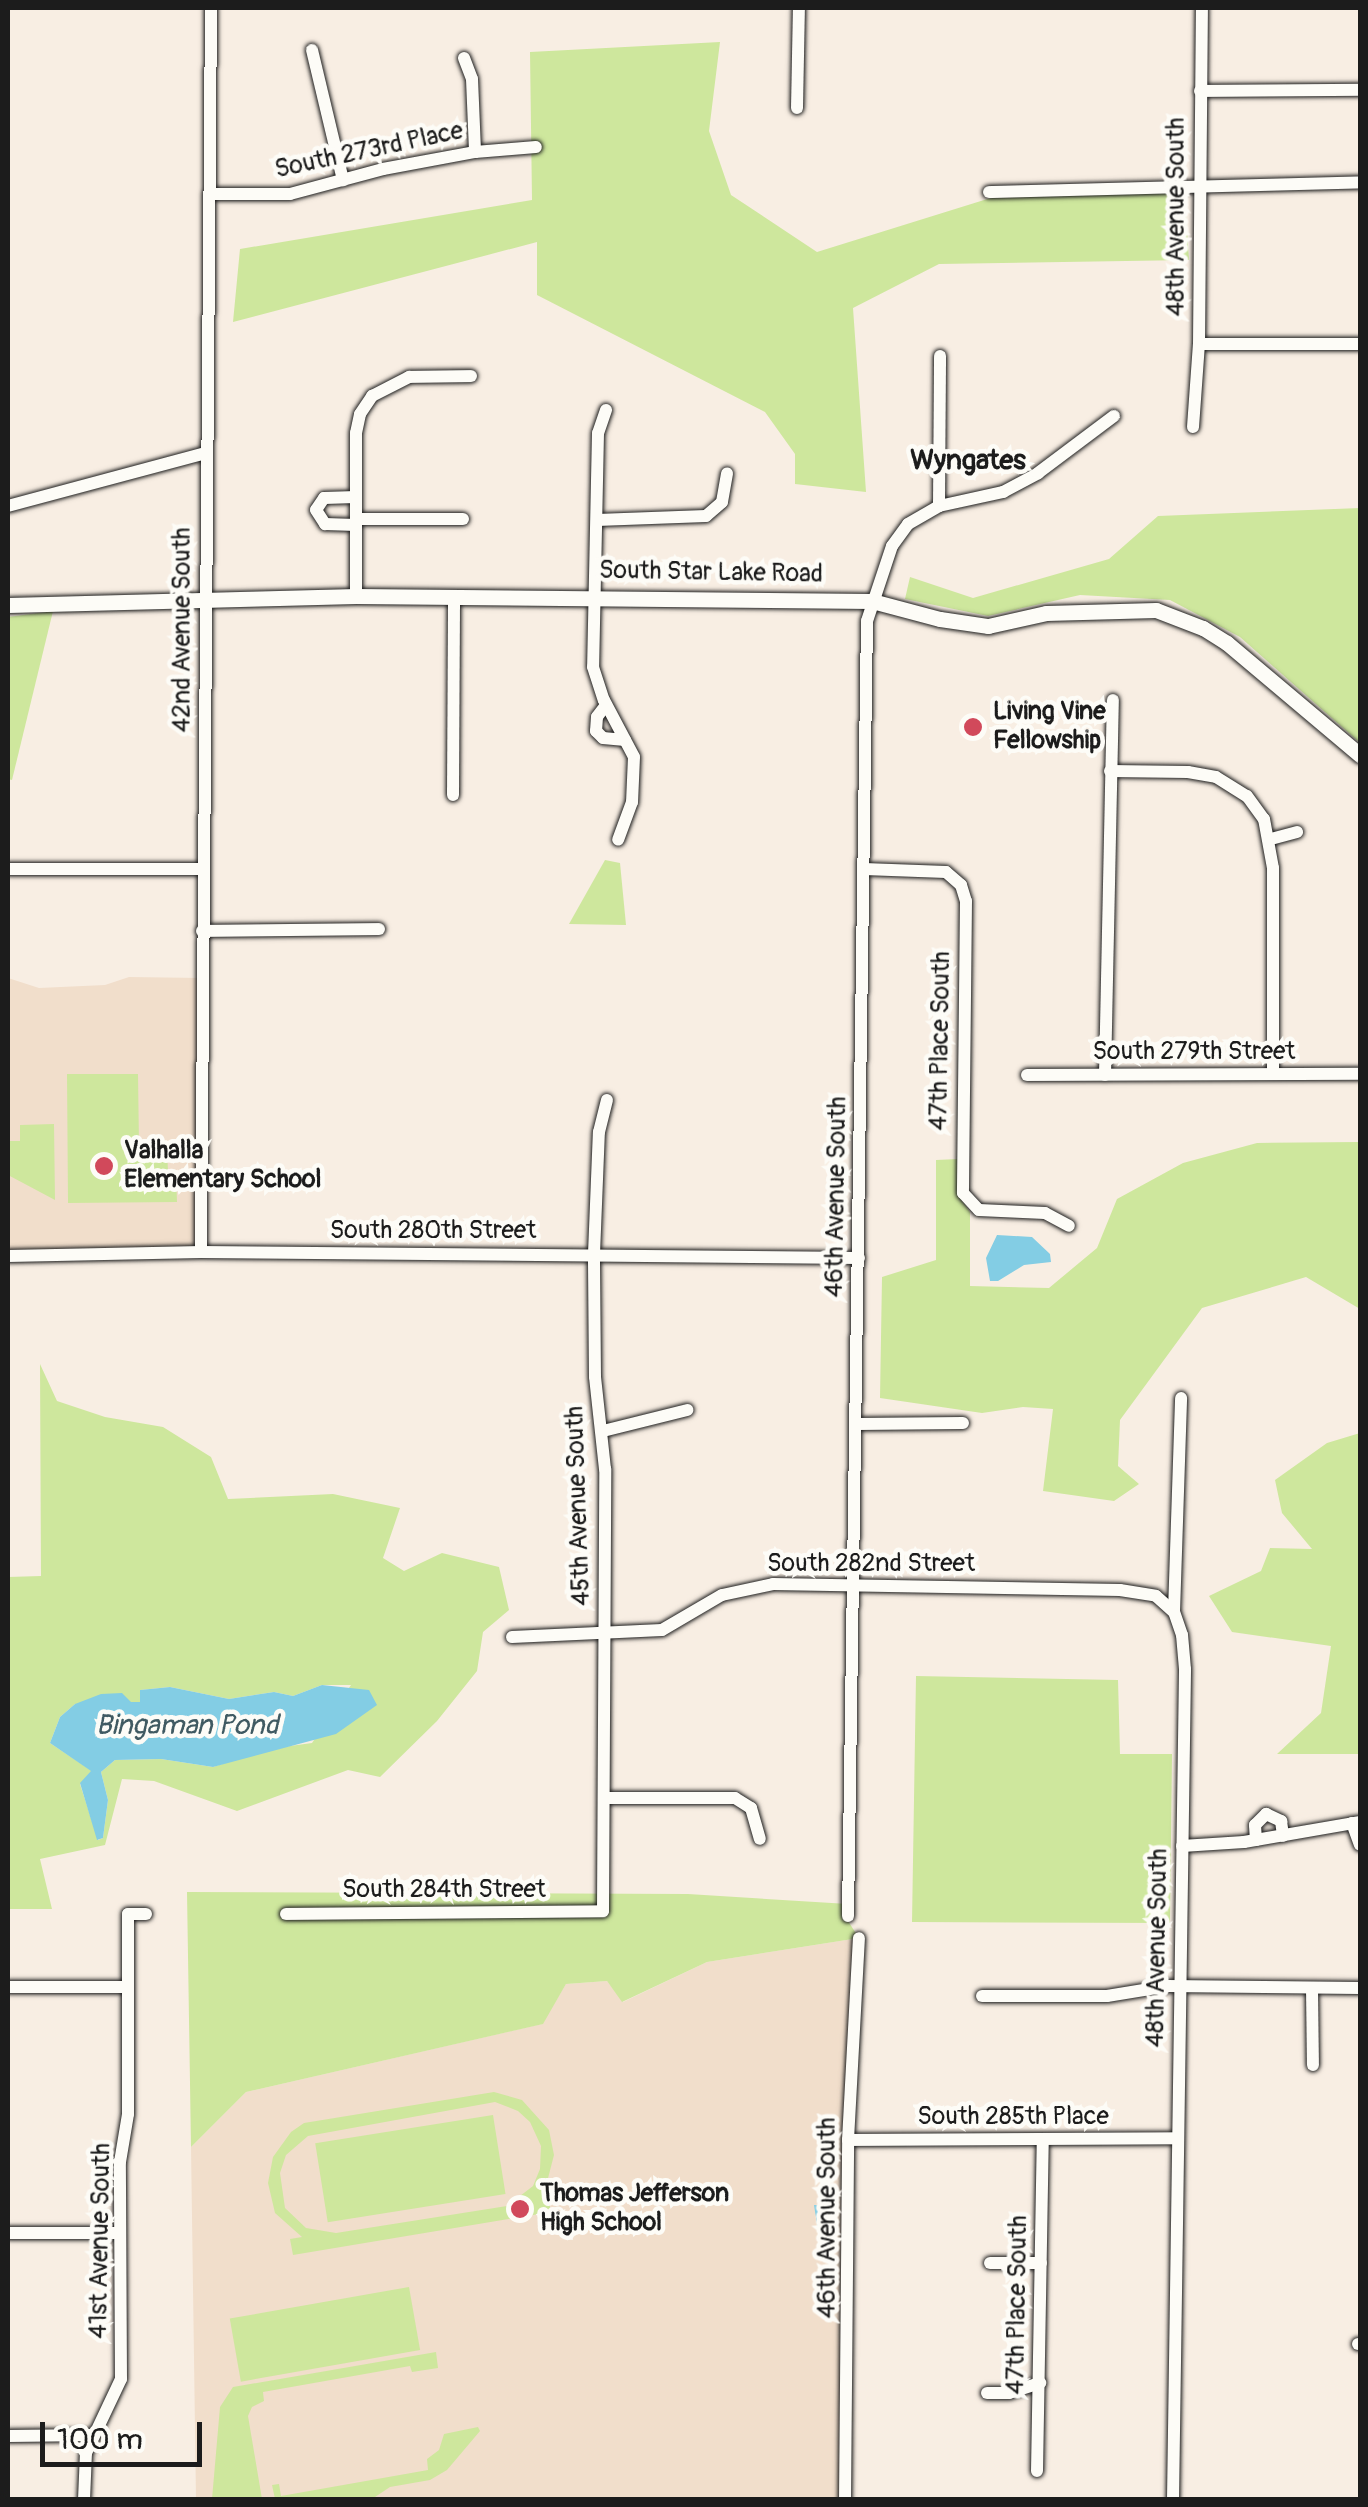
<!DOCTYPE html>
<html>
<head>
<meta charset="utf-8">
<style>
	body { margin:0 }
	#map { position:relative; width:1368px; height:2507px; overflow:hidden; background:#f8eee3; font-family:Pangolin,sans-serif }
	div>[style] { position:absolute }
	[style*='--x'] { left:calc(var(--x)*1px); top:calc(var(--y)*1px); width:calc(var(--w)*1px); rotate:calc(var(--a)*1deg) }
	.built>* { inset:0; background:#f1decb }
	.green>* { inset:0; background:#cee79d; transform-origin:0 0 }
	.water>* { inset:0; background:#83cde4 }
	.roads { filter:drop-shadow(0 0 2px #1c1c1c) drop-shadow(0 0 2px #1c1c1c) }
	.minor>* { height:12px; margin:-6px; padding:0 6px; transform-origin:6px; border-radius:6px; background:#fdfcf7 }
	.tertiary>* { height:15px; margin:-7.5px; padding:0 7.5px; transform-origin:7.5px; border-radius:7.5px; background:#fdfcf7 }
	.dots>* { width:28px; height:28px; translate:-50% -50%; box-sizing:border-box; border:5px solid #fdfcf7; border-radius:50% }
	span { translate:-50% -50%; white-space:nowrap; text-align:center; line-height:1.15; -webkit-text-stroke:9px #fdfcf7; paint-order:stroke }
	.street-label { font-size:25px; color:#1c1c1c }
	.poi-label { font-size:25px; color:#1c1c1c; font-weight:700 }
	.left { translate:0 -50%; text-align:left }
	.neighbourhood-label { font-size:28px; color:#1c1c1c; font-weight:700 }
	.water-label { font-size:28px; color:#405a62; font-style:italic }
	.frame { position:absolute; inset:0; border:10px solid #1c1c1c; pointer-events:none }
	.scale { position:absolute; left:40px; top:2422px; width:162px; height:45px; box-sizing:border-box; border:5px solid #1c1c1c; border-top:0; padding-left:12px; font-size:30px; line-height:35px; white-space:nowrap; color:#1c1c1c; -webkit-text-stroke:8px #fdfcf7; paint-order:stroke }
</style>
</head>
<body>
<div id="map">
	<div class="built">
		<i style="clip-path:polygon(129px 977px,202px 978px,201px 1252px,8px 1256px,8px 978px,39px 988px,105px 985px)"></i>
		<i style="clip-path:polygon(859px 1938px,845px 2499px,196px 2499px,191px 2147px,246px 2092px,542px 2024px,566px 1984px,607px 1981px,623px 2002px,707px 1962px)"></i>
	</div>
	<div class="green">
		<i style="clip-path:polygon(720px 42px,709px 131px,731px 195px,817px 252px,1013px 191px,1184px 184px,1189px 260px,939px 264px,853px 308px,866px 492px,795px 484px,795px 454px,765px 412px,537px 295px,537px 242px,233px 322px,240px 249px,532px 200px,530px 52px)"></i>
		<i style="clip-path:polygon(1360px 508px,1360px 743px,1240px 637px,1170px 600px,1080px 595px,988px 616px,905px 599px,910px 577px,973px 598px,1109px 559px,1158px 516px)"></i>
		<i style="clip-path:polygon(53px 611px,12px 780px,8px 779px,8px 617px)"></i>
		<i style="clip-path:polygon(605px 860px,620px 863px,626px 925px,569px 924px)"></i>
		<i style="clip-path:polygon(67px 1074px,138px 1074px,139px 1145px,167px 1146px,168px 1172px,176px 1173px,177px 1202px,68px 1203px)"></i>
		<i style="clip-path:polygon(54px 1124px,55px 1200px,8px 1175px,8px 1141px,20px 1141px,20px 1125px)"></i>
		<i style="clip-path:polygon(1360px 1142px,1360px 1309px,1306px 1277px,1202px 1308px,1120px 1420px,1118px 1466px,1139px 1484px,1114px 1501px,1043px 1491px,1053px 1409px,1023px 1407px,982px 1413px,880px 1398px,882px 1277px,936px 1260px,936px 1160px,958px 1159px,958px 1195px,970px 1212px,970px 1286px,1049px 1288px,1097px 1248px,1117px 1199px,1183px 1163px,1257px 1143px)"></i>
		<i style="clip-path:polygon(evenodd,40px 1364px,57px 1401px,105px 1417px,163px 1427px,211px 1457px,228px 1499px,333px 1494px,400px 1508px,383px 1558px,404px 1571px,442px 1553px,499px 1567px,509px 1610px,483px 1632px,477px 1671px,437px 1721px,380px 1777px,348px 1770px,237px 1811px,154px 1781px,122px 1779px,105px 1845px,40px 1859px,52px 1909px,8px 1909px,8px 1577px,41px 1576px,40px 1364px,322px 1685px,351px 1685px,312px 1743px,268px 1749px,213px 1767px,161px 1759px,115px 1760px,101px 1772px,108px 1800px,103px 1838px,98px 1840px,80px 1784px,92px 1771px,50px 1743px,60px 1717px,75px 1704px,141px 1702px,140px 1690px,170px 1687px,229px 1699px,274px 1692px,293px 1696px,322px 1685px)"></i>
		<i style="clip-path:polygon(1360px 1433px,1360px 1754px,1277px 1754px,1321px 1713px,1331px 1646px,1232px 1632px,1209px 1596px,1261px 1571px,1270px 1548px,1312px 1549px,1282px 1513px,1275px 1480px,1327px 1443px)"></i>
		<i style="clip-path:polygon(916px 1676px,1118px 1680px,1120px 1754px,1172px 1754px,1170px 1923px,912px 1922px)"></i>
		<i style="clip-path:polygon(187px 1892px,688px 1894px,848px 1904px,848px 1921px,859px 1938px,707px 1962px,622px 2002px,607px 1981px,566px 1984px,543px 2024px,246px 2092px,191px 2147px)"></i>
		<i style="clip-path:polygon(evenodd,494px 2092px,522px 2100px,549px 2130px,554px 2155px,546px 2186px,551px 2212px,293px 2255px,290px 2239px,302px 2237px,275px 2213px,268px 2183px,273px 2157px,291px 2132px,304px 2123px,494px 2092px,495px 2102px,518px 2111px,530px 2122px,541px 2146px,540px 2169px,533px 2186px,507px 2206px,336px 2233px,306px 2228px,285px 2208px,280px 2173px,286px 2155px,308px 2136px,495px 2102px)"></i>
		<i style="left:493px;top:2115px;width:80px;height:180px;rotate:81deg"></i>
		<i style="left:409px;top:2287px;width:64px;height:182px;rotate:80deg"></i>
		<i style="clip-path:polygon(436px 2352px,438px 2368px,412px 2372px,410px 2366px,263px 2392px,264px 2401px,252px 2407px,248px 2416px,262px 2499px,212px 2499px,220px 2407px,233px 2387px)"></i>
		<i style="clip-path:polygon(478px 2427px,480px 2431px,447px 2470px,430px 2480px,390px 2487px,372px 2499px,275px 2499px,272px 2485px,279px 2484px,281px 2496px,428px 2470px,427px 2459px,439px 2450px,444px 2434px)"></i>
	</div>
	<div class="water">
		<i style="clip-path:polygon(997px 1235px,1032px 1237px,1050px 1254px,1051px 1262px,1024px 1265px,998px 1281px,990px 1281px,986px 1258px)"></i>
		<i style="clip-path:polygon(322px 1685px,369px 1690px,377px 1705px,336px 1734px,213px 1767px,161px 1759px,115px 1760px,101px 1772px,108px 1800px,103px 1838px,97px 1840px,80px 1783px,91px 1771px,50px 1743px,60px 1717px,75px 1704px,101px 1694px,122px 1693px,131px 1702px,140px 1702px,140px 1690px,170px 1687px,229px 1699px,274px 1692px,293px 1696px)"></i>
		<i style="clip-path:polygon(814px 2205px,833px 2206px,835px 2248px,821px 2249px)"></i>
	</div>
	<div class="roads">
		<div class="minor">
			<i style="--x:312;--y:50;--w:134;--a:76.6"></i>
			<i style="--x:464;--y:58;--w:22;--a:69"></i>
			<i style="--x:472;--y:79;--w:73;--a:87.6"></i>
			<i style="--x:1200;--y:91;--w:160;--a:-0.4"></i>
			<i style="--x:797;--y:108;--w:100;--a:-88.9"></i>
			<i style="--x:989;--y:192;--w:371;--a:-1.5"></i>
			<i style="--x:210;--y:194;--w:80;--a:0"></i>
			<i style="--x:290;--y:194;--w:96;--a:-15"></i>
			<i style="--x:383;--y:169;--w:94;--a:-10.5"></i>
			<i style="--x:475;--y:152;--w:61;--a:-4.7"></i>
			<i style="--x:1199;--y:344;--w:161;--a:0"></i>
			<i style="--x:606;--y:410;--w:24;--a:109"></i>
			<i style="--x:598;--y:433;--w:234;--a:91.2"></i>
			<i style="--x:593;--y:667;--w:35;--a:72"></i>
			<i style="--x:604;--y:700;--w:64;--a:62.2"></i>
			<i style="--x:634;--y:757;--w:45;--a:92.5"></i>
			<i style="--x:632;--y:802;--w:40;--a:110.2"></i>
			<i style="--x:1193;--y:427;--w:83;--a:-85.9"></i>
			<i style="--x:1199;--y:344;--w:336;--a:-89.5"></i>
			<i style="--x:356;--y:497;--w:32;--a:178"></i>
			<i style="--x:324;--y:498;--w:14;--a:124"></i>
			<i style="--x:316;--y:510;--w:17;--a:57"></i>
			<i style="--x:325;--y:524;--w:31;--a:2"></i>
			<i style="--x:8;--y:506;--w:205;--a:-15"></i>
			<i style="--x:939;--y:506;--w:150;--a:-89.6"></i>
			<i style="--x:356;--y:519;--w:107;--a:0"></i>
			<i style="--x:597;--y:520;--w:109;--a:-2.1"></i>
			<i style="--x:706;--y:516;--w:21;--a:-41"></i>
			<i style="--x:722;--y:502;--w:29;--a:-80"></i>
			<i style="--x:356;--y:596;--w:163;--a:-90"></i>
			<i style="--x:356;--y:433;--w:19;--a:-78"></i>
			<i style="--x:360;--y:414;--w:22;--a:-56"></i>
			<i style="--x:372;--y:396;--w:42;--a:-27.2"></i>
			<i style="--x:409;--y:377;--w:62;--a:-0.9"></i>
			<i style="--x:606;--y:705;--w:15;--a:127"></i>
			<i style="--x:597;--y:717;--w:14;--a:94"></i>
			<i style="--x:596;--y:731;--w:10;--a:45"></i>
			<i style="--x:603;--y:738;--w:22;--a:5"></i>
			<i style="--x:1110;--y:771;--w:78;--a:0.7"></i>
			<i style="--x:1188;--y:772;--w:28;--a:10"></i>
			<i style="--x:1216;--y:777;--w:36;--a:32"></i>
			<i style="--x:1247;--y:796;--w:29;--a:54"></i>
			<i style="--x:1264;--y:819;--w:50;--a:79.6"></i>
			<i style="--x:1273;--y:868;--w:206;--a:90"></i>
			<i style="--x:453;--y:795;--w:198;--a:-89.7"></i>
			<i style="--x:1271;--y:839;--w:27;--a:-15"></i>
			<i style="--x:8;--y:869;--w:195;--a:0"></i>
			<i style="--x:864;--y:869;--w:82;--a:2.1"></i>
			<i style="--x:946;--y:872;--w:20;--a:41"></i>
			<i style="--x:961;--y:885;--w:17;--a:73"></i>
			<i style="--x:966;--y:901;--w:292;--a:90.6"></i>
			<i style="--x:963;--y:1193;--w:23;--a:47"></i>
			<i style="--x:979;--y:1210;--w:66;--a:2.6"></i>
			<i style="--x:1045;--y:1213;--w:27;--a:28"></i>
			<i style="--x:202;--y:931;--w:177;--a:-0.6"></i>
			<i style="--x:1027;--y:1075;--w:333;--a:-0.2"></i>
			<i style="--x:1105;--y:1075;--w:375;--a:-88.8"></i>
			<i style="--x:201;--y:1252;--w:1244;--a:-89.54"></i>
			<i style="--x:8;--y:1256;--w:193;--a:-1.2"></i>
			<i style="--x:201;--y:1252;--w:658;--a:0.52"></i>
			<i style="--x:857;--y:1424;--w:106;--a:-0.5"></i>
			<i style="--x:603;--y:1431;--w:87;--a:-14"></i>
			<i style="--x:512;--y:1637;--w:150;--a:-2.7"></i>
			<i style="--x:662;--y:1630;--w:69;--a:-30.3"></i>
			<i style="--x:722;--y:1595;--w:52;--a:-12.2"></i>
			<i style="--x:773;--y:1584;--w:347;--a:1"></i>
			<i style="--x:1120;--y:1590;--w:36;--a:9"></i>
			<i style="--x:1156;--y:1596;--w:24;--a:42"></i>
			<i style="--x:604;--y:1798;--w:131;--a:0"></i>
			<i style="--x:735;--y:1798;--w:19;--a:32"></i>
			<i style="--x:751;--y:1808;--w:32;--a:74"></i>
			<i style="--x:1352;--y:1823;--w:23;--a:70"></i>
			<i style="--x:1256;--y:1840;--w:15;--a:-94"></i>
			<i style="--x:1255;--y:1825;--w:16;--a:-45"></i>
			<i style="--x:1266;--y:1814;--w:17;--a:25"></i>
			<i style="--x:1281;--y:1821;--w:15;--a:82"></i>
			<i style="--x:1182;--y:1846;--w:62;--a:-3.7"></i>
			<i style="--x:1244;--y:1842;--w:118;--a:-9.8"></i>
			<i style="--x:286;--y:1914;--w:317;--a:-0.5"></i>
			<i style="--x:603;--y:1911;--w:442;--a:-89.7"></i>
			<i style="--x:605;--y:1469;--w:93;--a:-96.2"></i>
			<i style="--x:595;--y:1377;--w:123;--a:-90.5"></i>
			<i style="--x:594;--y:1254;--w:122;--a:-87.7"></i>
			<i style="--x:599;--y:1132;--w:33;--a:-76"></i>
			<i style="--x:848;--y:1916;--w:1295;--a:-89.16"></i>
			<i style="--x:867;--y:621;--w:79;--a:-71.6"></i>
			<i style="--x:892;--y:546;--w:27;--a:-54"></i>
			<i style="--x:908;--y:524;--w:36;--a:-30"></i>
			<i style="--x:939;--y:506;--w:66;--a:-12.3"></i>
			<i style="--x:1003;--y:492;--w:40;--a:-28"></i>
			<i style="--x:1038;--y:473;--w:95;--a:-36.9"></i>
			<i style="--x:8;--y:1987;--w:119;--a:0"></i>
			<i style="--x:1312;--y:1988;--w:77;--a:89.3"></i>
			<i style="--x:982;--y:1996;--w:125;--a:0"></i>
			<i style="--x:1107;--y:1996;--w:62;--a:-9.3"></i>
			<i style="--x:1168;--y:1986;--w:192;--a:0.6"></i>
			<i style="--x:848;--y:2140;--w:330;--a:-0.3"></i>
			<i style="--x:8;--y:2233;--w:112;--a:0"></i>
			<i style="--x:990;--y:2263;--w:51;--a:0"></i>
			<i style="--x:1358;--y:2344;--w:2;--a:0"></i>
			<i style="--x:987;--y:2393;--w:22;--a:0"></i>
			<i style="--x:1009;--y:2393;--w:33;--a:-18"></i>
			<i style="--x:8;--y:2436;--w:85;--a:-0.7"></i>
			<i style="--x:1037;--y:2471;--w:331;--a:-89"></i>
			<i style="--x:84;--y:2500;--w:47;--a:-87.6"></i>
			<i style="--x:86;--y:2453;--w:82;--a:-64.7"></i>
			<i style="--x:121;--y:2379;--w:217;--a:-90.3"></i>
			<i style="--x:120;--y:2162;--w:49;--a:-80.5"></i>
			<i style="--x:128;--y:2114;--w:200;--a:-90"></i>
			<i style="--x:128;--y:1914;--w:18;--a:0"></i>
			<i style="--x:845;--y:2500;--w:360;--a:-89.5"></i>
			<i style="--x:848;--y:2140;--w:202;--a:-86.9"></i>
			<i style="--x:1173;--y:2500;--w:831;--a:-89.17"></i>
			<i style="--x:1185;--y:1669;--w:34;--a:-95"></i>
			<i style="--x:1182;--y:1635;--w:24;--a:-109"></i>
			<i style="--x:1174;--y:1612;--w:214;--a:-88.1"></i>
		</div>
		<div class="tertiary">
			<i style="--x:8;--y:605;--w:348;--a:-1.5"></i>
			<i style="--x:356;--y:596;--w:516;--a:0.56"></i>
			<i style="--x:872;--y:601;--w:70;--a:14.8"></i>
			<i style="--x:940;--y:619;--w:49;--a:8.3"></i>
			<i style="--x:988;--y:626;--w:59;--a:-12.6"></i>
			<i style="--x:1046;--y:613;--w:110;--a:-1.6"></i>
			<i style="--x:1156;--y:610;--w:50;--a:21"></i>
			<i style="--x:1203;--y:628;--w:28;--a:32"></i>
			<i style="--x:1227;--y:643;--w:174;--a:40.1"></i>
		</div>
	</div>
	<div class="dots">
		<i style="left:973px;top:727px;background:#d1495b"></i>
		<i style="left:104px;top:1166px;background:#d1495b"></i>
		<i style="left:520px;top:2209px;background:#d1495b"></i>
	</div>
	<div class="street-label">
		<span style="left:369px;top:151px;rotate:-12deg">South 273rd Place</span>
		<span style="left:1177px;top:217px;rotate:-90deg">48th Avenue South</span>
		<span style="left:711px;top:573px;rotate:1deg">South Star Lake Road</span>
		<span style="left:183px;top:630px;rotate:-90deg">42nd Avenue South</span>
		<span style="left:941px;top:1041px;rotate:-89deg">47th Place South</span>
		<span style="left:1194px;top:1052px">South 279th Street</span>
		<span style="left:837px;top:1197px;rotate:-89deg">46th Avenue South</span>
		<span style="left:433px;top:1231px">South 280th Street</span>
		<span style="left:579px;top:1506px;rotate:-92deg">45th Avenue South</span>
		<span style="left:871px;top:1564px">South 282nd Street</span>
		<span style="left:444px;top:1890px">South 284th Street</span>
		<span style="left:1158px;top:1948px;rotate:-89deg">48th Avenue South</span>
		<span style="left:1013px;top:2117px">South 285th Place</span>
		<span style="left:828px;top:2218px;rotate:-90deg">46th Avenue South</span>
		<span style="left:101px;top:2241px;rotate:-89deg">41st Avenue South</span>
		<span style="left:1018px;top:2305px;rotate:-89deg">47th Place South</span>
	</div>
	<div class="poi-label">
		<span class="left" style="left:993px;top:727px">Living Vine<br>Fellowship</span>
		<span class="left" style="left:124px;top:1166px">Valhalla<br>Elementary School</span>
		<span class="left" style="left:540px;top:2209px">Thomas Jefferson<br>High School</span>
	</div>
	<div class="neighbourhood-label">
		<span style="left:968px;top:461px">Wyngates</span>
	</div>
	<div class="water-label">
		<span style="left:187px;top:1726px">Bingaman Pond</span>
	</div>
	<div class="frame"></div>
	<div class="scale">100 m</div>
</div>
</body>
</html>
